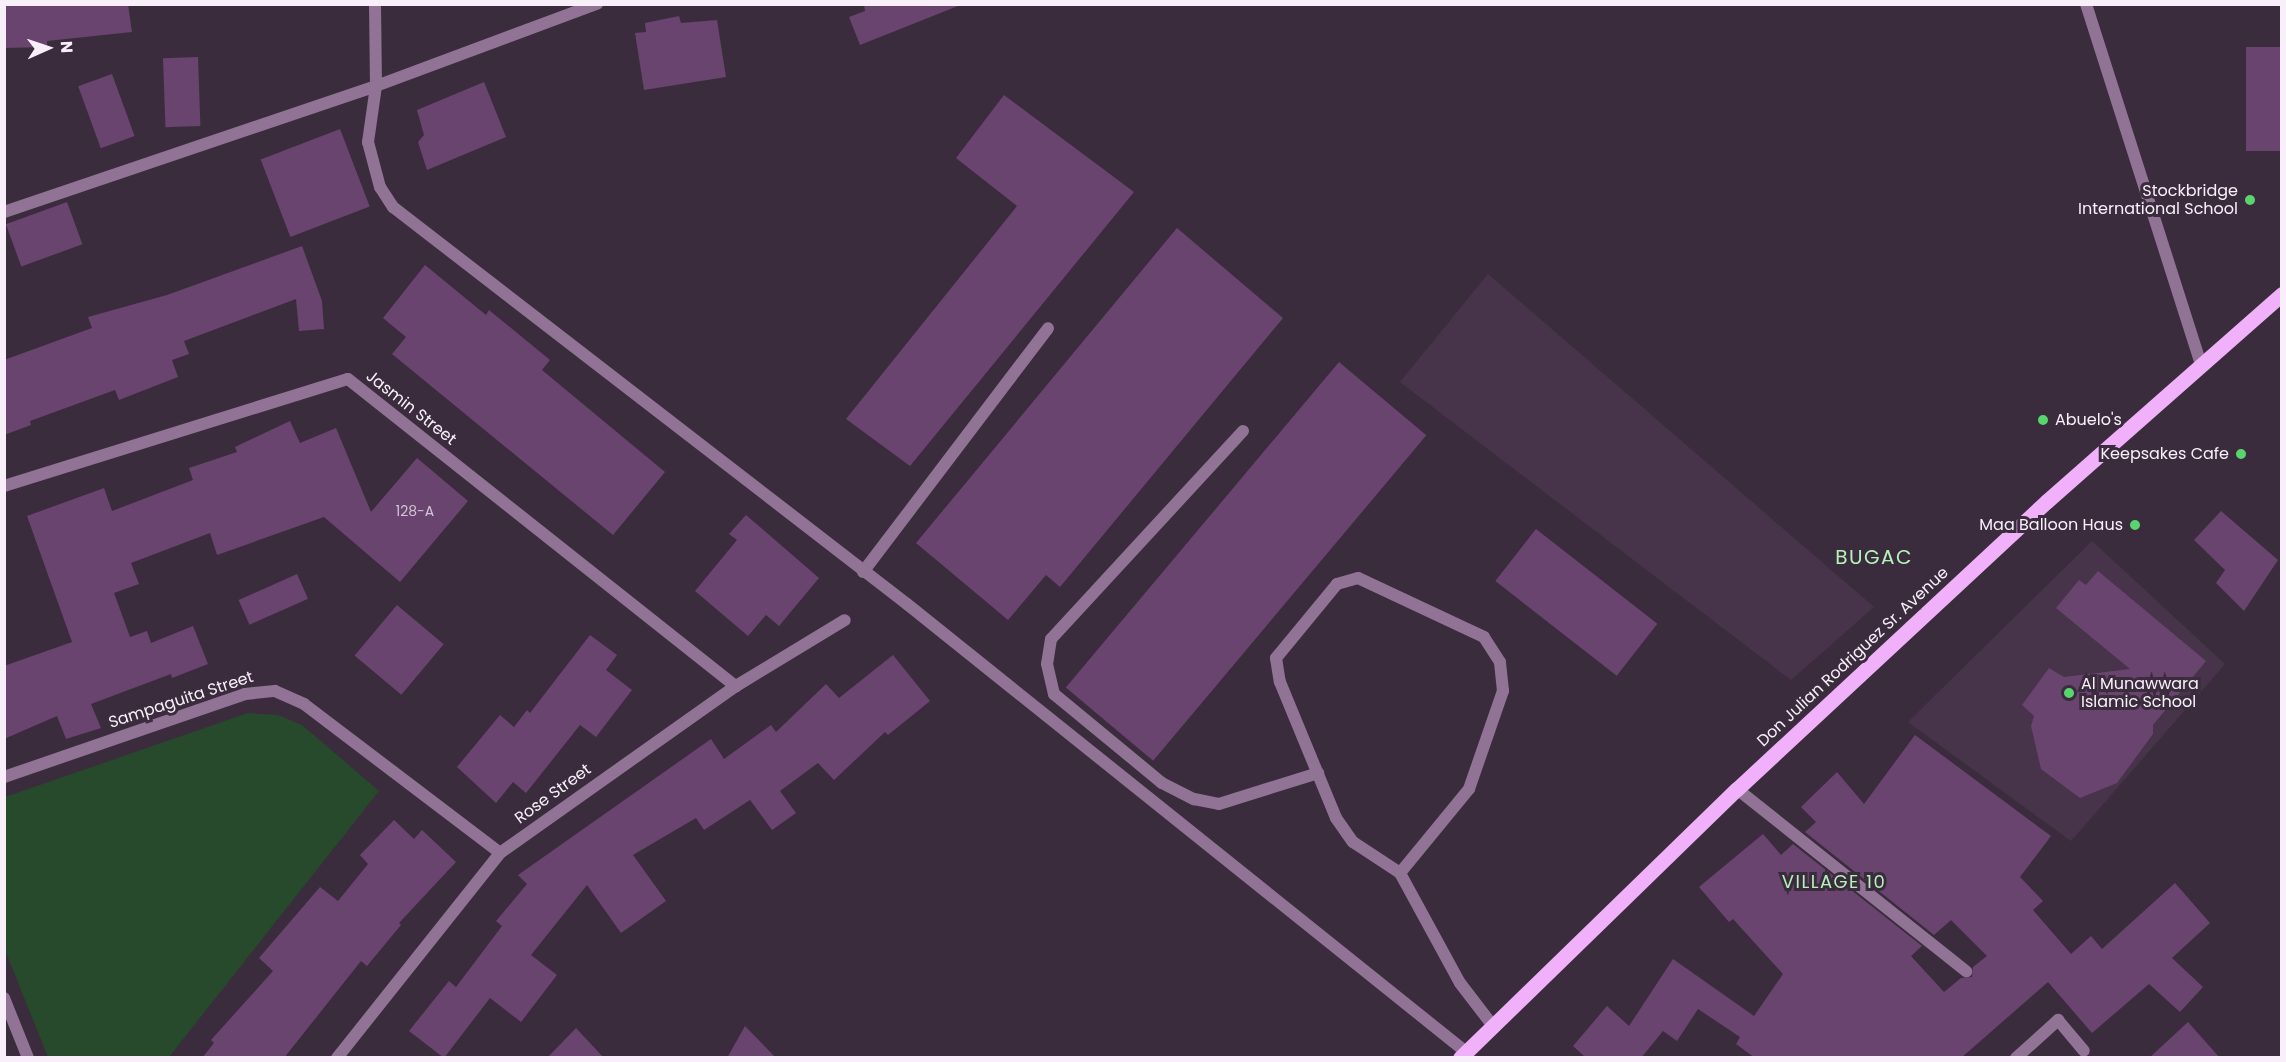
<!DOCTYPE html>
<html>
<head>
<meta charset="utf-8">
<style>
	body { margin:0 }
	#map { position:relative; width:2286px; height:1062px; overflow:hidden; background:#3b2c3d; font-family:Poppins,sans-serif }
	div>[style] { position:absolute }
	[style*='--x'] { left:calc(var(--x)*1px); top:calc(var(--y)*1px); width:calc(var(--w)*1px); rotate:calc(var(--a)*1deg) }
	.built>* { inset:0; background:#47344a }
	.green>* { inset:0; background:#264a2b }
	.building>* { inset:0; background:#69446f; transform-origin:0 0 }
	.lane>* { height:12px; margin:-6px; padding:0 6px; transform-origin:6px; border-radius:6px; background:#917396 }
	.street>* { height:12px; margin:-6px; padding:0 6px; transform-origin:6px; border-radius:6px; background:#917396 }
	.primary>* { height:15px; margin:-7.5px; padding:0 7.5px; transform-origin:7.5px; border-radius:7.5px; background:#f0b1fa }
	.dots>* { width:16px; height:16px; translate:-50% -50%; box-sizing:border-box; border:3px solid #3b2c3d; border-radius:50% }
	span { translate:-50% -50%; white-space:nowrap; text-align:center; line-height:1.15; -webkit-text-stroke:6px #3b2c3d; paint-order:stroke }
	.number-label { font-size:14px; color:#d4c4d7 }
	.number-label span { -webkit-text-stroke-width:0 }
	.poi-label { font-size:16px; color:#f8effa }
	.right { translate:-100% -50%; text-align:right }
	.left { translate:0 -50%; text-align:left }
	.street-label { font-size:16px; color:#f8effa }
	.neighbourhood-label { font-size:18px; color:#b3f2b9; letter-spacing:1.5px }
	.quarter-label { font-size:20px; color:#b3f2b9; letter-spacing:1.5px }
	.frame { position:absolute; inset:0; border:6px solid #f8effa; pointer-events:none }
	.north { position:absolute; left:18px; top:18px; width:60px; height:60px; -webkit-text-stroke:4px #3b2c3d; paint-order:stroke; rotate:87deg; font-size:16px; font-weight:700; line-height:24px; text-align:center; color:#f8effa }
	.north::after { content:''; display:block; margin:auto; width:21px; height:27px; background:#f8effa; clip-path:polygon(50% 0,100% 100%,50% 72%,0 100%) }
</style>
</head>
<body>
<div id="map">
	<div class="built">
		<i style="clip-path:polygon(1488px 274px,1874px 607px,1791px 680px,1400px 382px)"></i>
		<i style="clip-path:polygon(2092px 541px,2225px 664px,2071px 841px,1908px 722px)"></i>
	</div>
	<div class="green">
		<i style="clip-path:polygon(248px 713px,278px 715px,302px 725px,379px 791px,169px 1057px,48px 1057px,5px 950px,5px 797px)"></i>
	</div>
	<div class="building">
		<i style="clip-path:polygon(4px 4px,128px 4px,132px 32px,47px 41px,47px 47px,4px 48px)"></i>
		<i style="clip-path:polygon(864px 4px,958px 4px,958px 6px,860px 45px,849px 17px,865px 11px)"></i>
		<i style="clip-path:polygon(679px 16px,681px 23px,717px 20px,726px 77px,644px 90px,635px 33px,646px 32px,645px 23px)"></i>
		<i style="left:2246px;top:47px;width:36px;height:104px"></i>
		<i style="left:198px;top:57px;width:69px;height:35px;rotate:88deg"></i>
		<i style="left:112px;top:74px;width:66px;height:36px;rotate:70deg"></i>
		<i style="clip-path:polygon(484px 82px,506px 137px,427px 170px,418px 142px,424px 135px,417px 110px)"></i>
		<i style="clip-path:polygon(1004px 95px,1134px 192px,910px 466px,846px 419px,1017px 206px,956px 158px)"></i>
		<i style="left:340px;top:129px;width:83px;height:85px;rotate:69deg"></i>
		<i style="left:67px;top:202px;width:45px;height:65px;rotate:70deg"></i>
		<i style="clip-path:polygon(1177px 228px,1283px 318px,1060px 587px,1046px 575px,1008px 620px,916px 543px)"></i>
		<i style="clip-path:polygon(302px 246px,322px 301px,324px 329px,299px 331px,296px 299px,184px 341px,189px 354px,172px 360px,178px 377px,119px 400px,115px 390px,30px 421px,31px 425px,4px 435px,4px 360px,92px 328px,88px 317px,167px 295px)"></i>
		<i style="clip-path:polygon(425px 265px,486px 315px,489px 310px,550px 360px,542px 370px,665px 472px,613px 535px,392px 354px,406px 337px,383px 318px)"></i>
		<i style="left:1339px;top:362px;width:114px;height:425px;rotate:40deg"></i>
		<i style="clip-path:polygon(290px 421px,300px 443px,336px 428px,371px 512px,417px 458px,468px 501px,400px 582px,324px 517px,217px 555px,210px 533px,131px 563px,139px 584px,114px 593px,130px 637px,147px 631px,151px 643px,193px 626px,208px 664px,172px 678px,171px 674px,91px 704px,101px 728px,66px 739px,57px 716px,4px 739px,4px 666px,72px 642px,27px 516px,104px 488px,112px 511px,193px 480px,189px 468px,237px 452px,235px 447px)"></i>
		<i style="clip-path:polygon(2221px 511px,2278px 560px,2244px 611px,2216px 583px,2225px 570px,2194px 540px)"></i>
		<i style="clip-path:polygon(746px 515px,819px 578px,779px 626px,766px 615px,748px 636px,695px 591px,737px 540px,729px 534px)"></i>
		<i style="left:1536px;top:529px;width:154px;height:66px;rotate:38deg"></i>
		<i style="clip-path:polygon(2098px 571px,2206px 661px,2153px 725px,2153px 734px,2117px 783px,2080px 798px,2041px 769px,2031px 726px,2034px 716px,2022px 705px,2049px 668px,2064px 677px,2130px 669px,2056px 608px,2079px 580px,2086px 585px)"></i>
		<i style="left:297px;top:574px;width:27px;height:64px;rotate:66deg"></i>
		<i style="left:397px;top:605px;width:61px;height:66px;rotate:40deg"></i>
		<i style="clip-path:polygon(590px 635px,617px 655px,606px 670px,632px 690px,596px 737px,580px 725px,526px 793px,513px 782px,496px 803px,457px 767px,500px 715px,514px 727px,527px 710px,530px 713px)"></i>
		<i style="clip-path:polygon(893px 655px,930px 701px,888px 735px,885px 732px,834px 780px,818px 763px,780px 791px,796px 813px,772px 830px,750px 800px,704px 830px,696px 818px,633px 855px,666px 901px,621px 933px,587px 885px,531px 955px,557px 975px,521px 1022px,490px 998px,444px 1058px,409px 1031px,449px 981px,456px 987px,502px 926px,496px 921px,527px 884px,518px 875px,711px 739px,724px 759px,771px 725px,776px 732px,826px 684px,839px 698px)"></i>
		<i style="clip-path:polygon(1915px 735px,2051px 836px,2020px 877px,2043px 901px,2033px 910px,2071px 954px,2091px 936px,2102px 949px,2175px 883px,2210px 923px,2172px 958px,2203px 987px,2180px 1012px,2149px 984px,2092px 1033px,2048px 982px,1961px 1058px,1755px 1058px,1736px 1044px,1740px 1037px,1698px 1009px,1677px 1041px,1663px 1031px,1641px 1058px,1586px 1058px,1573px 1046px,1607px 1006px,1629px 1026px,1673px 959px,1754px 1016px,1783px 974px,1733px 919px,1729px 922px,1699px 887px,1763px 834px,1781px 855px,1793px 844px,1922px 946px,1911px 956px,1944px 992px,1961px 978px,1972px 977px,1973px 967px,1987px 956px,1951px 920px,1934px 935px,1805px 832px,1816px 822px,1801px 807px,1837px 772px,1864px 804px)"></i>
		<i style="clip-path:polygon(394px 820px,414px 839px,422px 830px,456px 862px,399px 923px,401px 925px,367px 966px,361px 961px,284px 1058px,202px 1058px,214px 1043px,211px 1040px,273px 971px,259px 958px,320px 887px,338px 901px,368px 864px,360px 855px)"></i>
		<i style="clip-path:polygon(2188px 1022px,2220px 1058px,2149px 1058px)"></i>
		<i style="clip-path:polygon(745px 1026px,776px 1058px,727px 1058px)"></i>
		<i style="clip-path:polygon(576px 1028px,604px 1058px,547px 1058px)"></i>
	</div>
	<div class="lane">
		<i style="--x:2086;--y:4;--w:378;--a:72.3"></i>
		<i style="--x:1243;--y:431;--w:283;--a:132.7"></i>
		<i style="--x:1051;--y:639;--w:25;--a:99"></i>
		<i style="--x:1047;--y:664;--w:31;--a:77"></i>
		<i style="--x:1054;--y:694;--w:140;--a:39.5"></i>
		<i style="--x:1162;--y:783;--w:36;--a:27"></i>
		<i style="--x:1194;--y:799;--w:25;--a:11"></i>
		<i style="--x:1219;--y:804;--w:104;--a:-17.4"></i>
		<i style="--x:863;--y:572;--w:306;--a:-52.8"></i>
		<i style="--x:1400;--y:873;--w:109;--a:-50.6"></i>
		<i style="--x:1469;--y:789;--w:104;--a:-70.9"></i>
		<i style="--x:1503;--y:691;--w:29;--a:-96"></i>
		<i style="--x:1500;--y:662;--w:30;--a:-123"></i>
		<i style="--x:1484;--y:637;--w:139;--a:-154.9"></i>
		<i style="--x:1358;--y:578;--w:22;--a:164"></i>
		<i style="--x:1337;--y:584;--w:96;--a:129.5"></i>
		<i style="--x:1276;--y:658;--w:24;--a:81"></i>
		<i style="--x:1280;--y:682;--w:147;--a:67.6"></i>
		<i style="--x:1336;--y:818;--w:29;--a:55"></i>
		<i style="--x:1353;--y:842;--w:56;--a:33.4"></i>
		<i style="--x:1400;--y:873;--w:125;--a:61.4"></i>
		<i style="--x:1460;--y:983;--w:54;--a:52.5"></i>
	</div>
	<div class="street">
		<i style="--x:375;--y:4;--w:82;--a:89.3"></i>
		<i style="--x:376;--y:86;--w:57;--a:98.1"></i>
		<i style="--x:368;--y:142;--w:47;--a:75.1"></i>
		<i style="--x:380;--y:187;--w:24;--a:57"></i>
		<i style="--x:393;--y:207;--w:649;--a:37.68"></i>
		<i style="--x:907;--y:604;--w:716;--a:38.71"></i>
		<i style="--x:4;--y:212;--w:393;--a:-18.7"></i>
		<i style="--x:376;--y:86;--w:236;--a:-20.4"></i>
		<i style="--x:4;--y:486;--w:360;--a:-17.3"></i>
		<i style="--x:348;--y:379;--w:495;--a:38.4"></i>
		<i style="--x:4;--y:777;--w:255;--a:-19"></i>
		<i style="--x:245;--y:694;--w:30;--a:-6"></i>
		<i style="--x:275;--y:691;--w:32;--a:24"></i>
		<i style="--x:304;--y:704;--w:246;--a:37.2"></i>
		<i style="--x:1737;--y:789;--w:293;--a:38.5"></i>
		<i style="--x:4;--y:998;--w:65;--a:68.2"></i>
		<i style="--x:337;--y:1058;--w:262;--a:-51.5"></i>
		<i style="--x:500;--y:853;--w:289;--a:-35.3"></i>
		<i style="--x:736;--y:686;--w:127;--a:-31.2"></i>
		<i style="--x:2016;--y:1058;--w:57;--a:-42.1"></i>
		<i style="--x:2058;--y:1020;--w:40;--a:50"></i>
	</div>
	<div class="primary">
		<i style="--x:1460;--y:1058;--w:386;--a:-44.2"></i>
		<i style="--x:1737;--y:789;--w:423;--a:-42.9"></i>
		<i style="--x:2047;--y:501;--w:313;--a:-41.4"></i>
	</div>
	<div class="dots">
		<i style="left:2250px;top:200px;background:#59d56f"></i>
		<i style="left:2043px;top:420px;background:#59d56f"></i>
		<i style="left:2241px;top:454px;background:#59d56f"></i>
		<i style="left:2135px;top:525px;background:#59d56f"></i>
		<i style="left:2069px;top:693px;background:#59d56f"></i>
	</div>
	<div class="number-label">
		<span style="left:415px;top:511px">128-A</span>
	</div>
	<div class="poi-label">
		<span class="right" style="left:2238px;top:200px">Stockbridge<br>International School</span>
		<span class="left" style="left:2055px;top:420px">Abuelo's</span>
		<span class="right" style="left:2229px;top:454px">Keepsakes Cafe</span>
		<span class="right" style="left:2123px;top:525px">Maa Balloon Haus</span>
		<span class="left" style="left:2081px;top:693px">Al Munawwara<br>Islamic School</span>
	</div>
	<div class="street-label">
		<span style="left:411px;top:408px;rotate:38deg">Jasmin Street</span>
		<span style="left:1853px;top:657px;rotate:-43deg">Don Julian Rodriguez Sr. Avenue</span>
		<span style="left:181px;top:700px;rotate:-18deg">Sampaguita Street</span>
		<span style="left:553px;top:794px;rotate:-36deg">Rose Street</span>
	</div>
	<div class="neighbourhood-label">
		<span style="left:1834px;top:882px">VILLAGE 10</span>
	</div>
	<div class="quarter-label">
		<span style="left:1874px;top:557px">BUGAC</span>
	</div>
	<div class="frame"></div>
	<div class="north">N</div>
</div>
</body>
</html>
